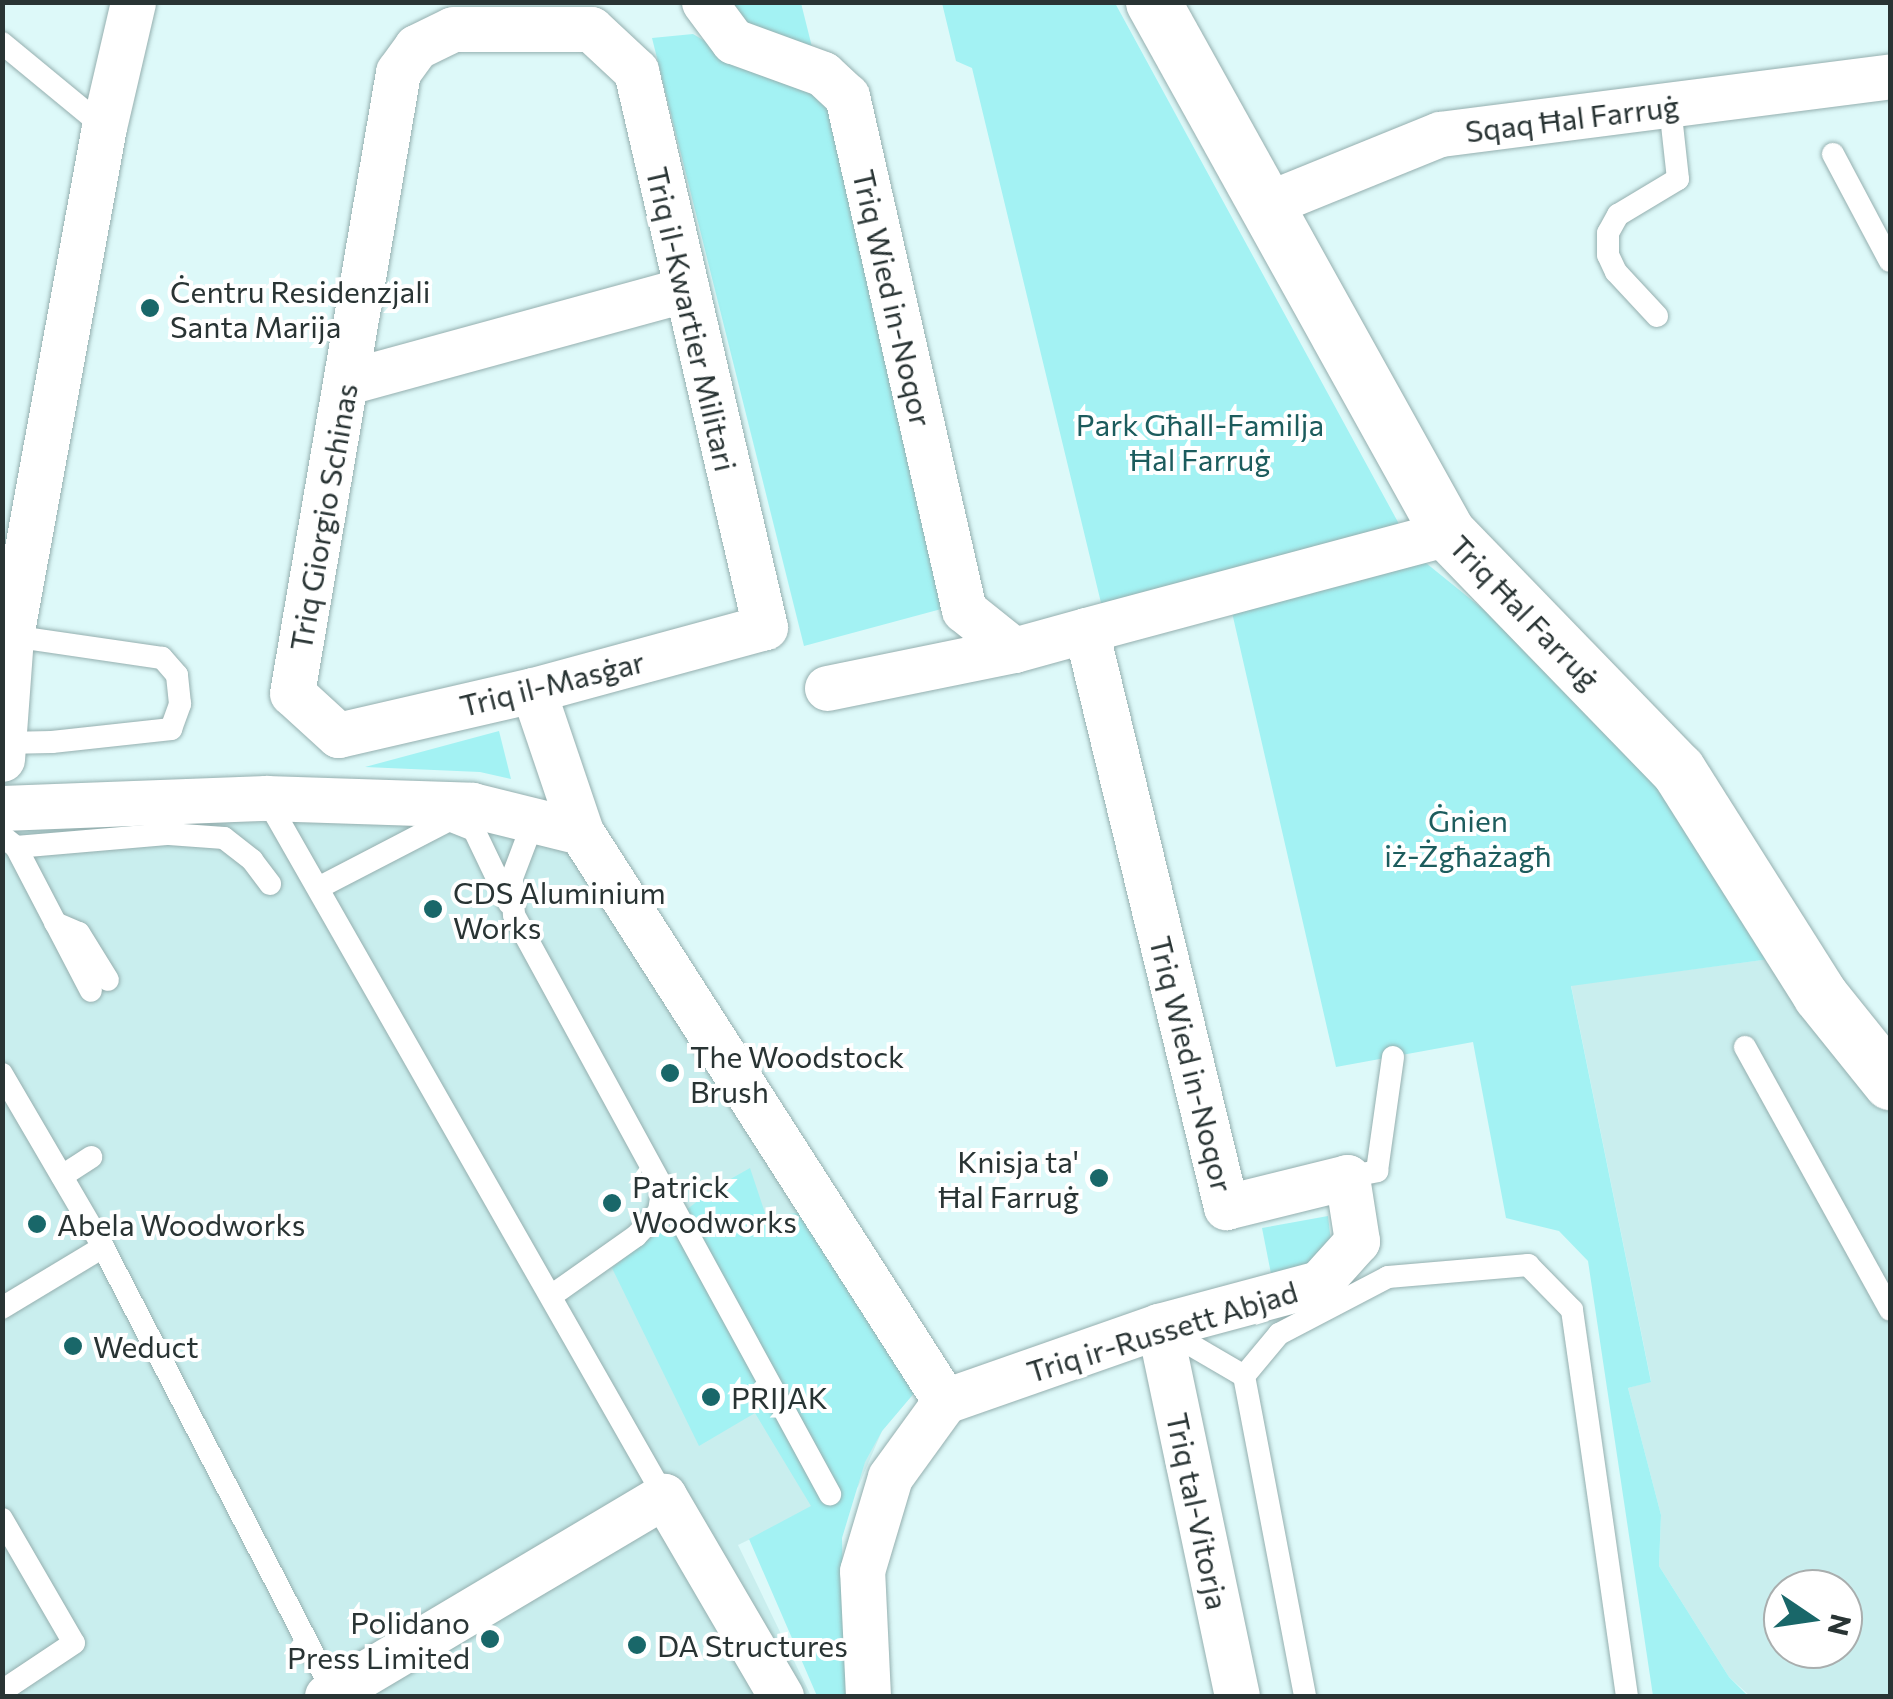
<!DOCTYPE html>
<html>
<head>
<meta charset="utf-8">
<style>
	body { margin:0 }
	#map { position:relative; width:1893px; height:1699px; overflow:hidden; background:#ddf9f9; font-family:Commissioner,sans-serif }
	div>[style] { position:absolute }
	[style*='--x'] { left:calc(var(--x)*1px); top:calc(var(--y)*1px); width:calc(var(--w)*1px); rotate:calc(var(--a)*1deg) }
	.built>* { inset:0; background:#c9eeee }
	.green>* { inset:0; background:#a3f2f3 }
	.roads { filter:drop-shadow(0 0 2px #95afaf) drop-shadow(0 0 2px #95afaf) }
	.lane>* { height:22px; margin:-11px; padding:0 11px; transform-origin:11px; border-radius:11px; background:#fff }
	.street>* { height:45px; margin:-22.5px; padding:0 22.5px; transform-origin:22.5px; border-radius:22.5px; background:#fff }
	.secondary>* { height:55px; margin:-27.5px; padding:0 27.5px; transform-origin:27.5px; border-radius:27.5px; background:#fff }
	.dots>* { width:28px; height:28px; translate:-50% -50%; box-sizing:border-box; border:5px solid #fff; border-radius:50% }
	span { translate:-50% -50%; white-space:nowrap; text-align:center; line-height:1.15; -webkit-text-stroke:8px #fff; paint-order:stroke }
	.street-label { font-size:30px; color:#293434 }
	.poi-label { font-size:30px; color:#293434 }
	.left { translate:0 -50%; text-align:left }
	.right { translate:-100% -50%; text-align:right }
	.park-label { font-size:30px; color:#1c5c5d }
	.frame { position:absolute; inset:0; border:5px solid #293434; pointer-events:none }
	.north { position:absolute; left:1763px; top:1569px; width:100px; height:100px; box-sizing:border-box; background:#fff; border:2px solid #a9aeae; border-radius:50%; rotate:103deg; font-size:28px; font-weight:700; line-height:40px; text-align:center; color:#293434 }
	.north::after { content:''; display:block; margin:auto; width:35px; height:45px; background:#196769; clip-path:polygon(50% 0,100% 100%,50% 72%,0 100%) }
</style>
</head>
<body>
<div id="map">
	<div class="built">
		<i style="clip-path:polygon(227px 822px,565px 824px,915px 1392px,882px 1431px,858px 1487px,738px 1545px,811px 1696px,3px 1696px,2px 830px)"></i>
		<i style="clip-path:polygon(evenodd,1770px 959px,1890px 1108px,1890px 1696px,1750px 1696px,1729px 1677px,1659px 1566px,1661px 1515px,1628px 1388px,1651px 1381px,1571px 985px,1770px 959px,1783px 1589px,1843px 1589px,1843px 1649px,1783px 1649px,1783px 1589px)"></i>
	</div>
	<div class="green">
		<i style="clip-path:polygon(717px 3px,801px 3px,814px 55px,756px 41px)"></i>
		<i style="clip-path:polygon(942px 3px,1115px 3px,1405px 535px,1102px 607px,972px 68px,956px 61px)"></i>
		<i style="clip-path:polygon(693px 34px,755px 71px,807px 84px,831px 104px,945px 608px,804px 646px,652px 38px)"></i>
		<i style="clip-path:polygon(1426px 563px,1557px 669px,1676px 797px,1770px 959px,1571px 986px,1651px 1382px,1628px 1388px,1661px 1515px,1659px 1566px,1729px 1677px,1748px 1696px,1653px 1696px,1588px 1261px,1559px 1231px,1506px 1218px,1473px 1042px,1336px 1067px,1231px 608px)"></i>
		<i style="clip-path:polygon(499px 731px,511px 779px,480px 772px,365px 767px)"></i>
		<i style="clip-path:polygon(750px 1168px,766px 1216px,799px 1213px,915px 1392px,882px 1431px,865px 1462px,842px 1538px,846px 1696px,817px 1696px,749px 1539px,811px 1506px,755px 1413px,699px 1446px,612px 1268px,713px 1189px)"></i>
		<i style="clip-path:polygon(1328px 1216px,1333px 1259px,1275px 1294px,1262px 1228px)"></i>
	</div>
	<div class="roads">
		<div class="lane">
			<i style="--x:2;--y:43;--w:132;--a:39.5"></i>
			<i style="--x:1833;--y:154;--w:121;--a:62"></i>
			<i style="--x:1657;--y:316;--w:60;--a:-133"></i>
			<i style="--x:1616;--y:272;--w:19;--a:-115"></i>
			<i style="--x:1608;--y:255;--w:22;--a:-90"></i>
			<i style="--x:1608;--y:233;--w:21;--a:-61"></i>
			<i style="--x:1618;--y:215;--w:70;--a:-31"></i>
			<i style="--x:1678;--y:179;--w:73;--a:-96.3"></i>
			<i style="--x:4;--y:743;--w:48;--a:-1.2"></i>
			<i style="--x:52;--y:742;--w:120;--a:-6.2"></i>
			<i style="--x:171;--y:729;--w:27;--a:-70"></i>
			<i style="--x:180;--y:704;--w:29;--a:-96"></i>
			<i style="--x:177;--y:675;--w:23;--a:-131"></i>
			<i style="--x:162;--y:658;--w:153;--a:-171.7"></i>
			<i style="--x:266;--y:798;--w:803;--a:60.31"></i>
			<i style="--x:534;--y:820;--w:62;--a:110.8"></i>
			<i style="--x:512;--y:878;--w:37;--a:87"></i>
			<i style="--x:514;--y:915;--w:660;--a:61.38"></i>
			<i style="--x:2;--y:836;--w:18;--a:38"></i>
			<i style="--x:16;--y:847;--w:154;--a:-4.9"></i>
			<i style="--x:169;--y:834;--w:55;--a:4.2"></i>
			<i style="--x:224;--y:838;--w:36;--a:38"></i>
			<i style="--x:252;--y:860;--w:30;--a:53"></i>
			<i style="--x:16;--y:847;--w:162;--a:62.5"></i>
			<i style="--x:318;--y:888;--w:148;--a:-27.4"></i>
			<i style="--x:449;--y:820;--w:27;--a:22"></i>
			<i style="--x:474;--y:830;--w:81;--a:64.4"></i>
			<i style="--x:55;--y:923;--w:26;--a:23"></i>
			<i style="--x:79;--y:933;--w:55;--a:58.3"></i>
			<i style="--x:1745;--y:1047;--w:300;--a:61.1"></i>
			<i style="--x:2;--y:1074;--w:200;--a:59.7"></i>
			<i style="--x:103;--y:1247;--w:505;--a:62.67"></i>
			<i style="--x:62;--y:1176;--w:35;--a:-33"></i>
			<i style="--x:1347;--y:1177;--w:31;--a:-11"></i>
			<i style="--x:1377;--y:1171;--w:115;--a:-82"></i>
			<i style="--x:551;--y:1296;--w:104;--a:-35.2"></i>
			<i style="--x:636;--y:1236;--w:34;--a:-47"></i>
			<i style="--x:659;--y:1211;--w:26;--a:-81"></i>
			<i style="--x:2;--y:1308;--w:118;--a:-31.1"></i>
			<i style="--x:1162;--y:1328;--w:95;--a:30.3"></i>
			<i style="--x:1244;--y:1376;--w:326;--a:79.2"></i>
			<i style="--x:1244;--y:1376;--w:55;--a:-50.2"></i>
			<i style="--x:1279;--y:1334;--w:123;--a:-27.6"></i>
			<i style="--x:1388;--y:1277;--w:141;--a:-4.9"></i>
			<i style="--x:1528;--y:1265;--w:63;--a:45.6"></i>
			<i style="--x:1572;--y:1310;--w:390;--a:81.9"></i>
			<i style="--x:2;--y:1519;--w:143;--a:59.9"></i>
			<i style="--x:74;--y:1643;--w:87;--a:146.3"></i>
		</div>
		<div class="street">
			<i style="--x:704;--y:2;--w:49;--a:53.4"></i>
			<i style="--x:733;--y:41;--w:96;--a:20.1"></i>
			<i style="--x:823;--y:74;--w:33;--a:43"></i>
			<i style="--x:847;--y:96;--w:527;--a:77.18"></i>
			<i style="--x:964;--y:610;--w:64;--a:38.7"></i>
			<i style="--x:1014;--y:650;--w:75;--a:-15.5"></i>
			<i style="--x:1086;--y:630;--w:594;--a:76.36"></i>
			<i style="--x:1226;--y:1207;--w:125;--a:-13.9"></i>
			<i style="--x:1347;--y:1177;--w:65;--a:81.1"></i>
			<i style="--x:1357;--y:1241;--w:57;--a:132.1"></i>
			<i style="--x:1319;--y:1283;--w:166;--a:165"></i>
			<i style="--x:1159;--y:1326;--w:227;--a:160.7"></i>
			<i style="--x:453;--y:29;--w:138;--a:0"></i>
			<i style="--x:591;--y:29;--w:62;--a:43"></i>
			<i style="--x:636;--y:71;--w:571;--a:76.94"></i>
			<i style="--x:765;--y:627;--w:240;--a:164.8"></i>
			<i style="--x:533;--y:690;--w:200;--a:167"></i>
			<i style="--x:338;--y:735;--w:62;--a:-137.6"></i>
			<i style="--x:292;--y:693;--w:630;--a:-80.31"></i>
			<i style="--x:398;--y:72;--w:31;--a:-54"></i>
			<i style="--x:416;--y:47;--w:41;--a:-25.9"></i>
			<i style="--x:1265;--y:205;--w:189;--a:-22.1"></i>
			<i style="--x:1440;--y:134;--w:454;--a:-7.3"></i>
			<i style="--x:347;--y:382;--w:352;--a:-15.3"></i>
			<i style="--x:1086;--y:630;--w:375;--a:-15"></i>
			<i style="--x:827;--y:688;--w:191;--a:-11.5"></i>
			<i style="--x:533;--y:690;--w:150;--a:71.3"></i>
			<i style="--x:581;--y:832;--w:675;--a:57.39"></i>
			<i style="--x:2;--y:759;--w:123;--a:-85.8"></i>
			<i style="--x:11;--y:636;--w:517;--a:-79.65"></i>
			<i style="--x:104;--y:127;--w:128;--a:-76.9"></i>
			<i style="--x:2;--y:808;--w:264;--a:-2.2"></i>
			<i style="--x:266;--y:798;--w:206;--a:1.9"></i>
			<i style="--x:472;--y:805;--w:112;--a:13.9"></i>
			<i style="--x:1159;--y:1326;--w:378;--a:78.1"></i>
			<i style="--x:327;--y:1696;--w:392;--a:-30.7"></i>
			<i style="--x:664;--y:1496;--w:232;--a:59.7"></i>
			<i style="--x:868;--y:1696;--w:125;--a:-92.7"></i>
			<i style="--x:862;--y:1571;--w:98;--a:-73.4"></i>
			<i style="--x:890;--y:1477;--w:94;--a:-54.1"></i>
		</div>
		<div class="secondary">
			<i style="--x:1153;--y:2;--w:607;--a:60.95"></i>
			<i style="--x:1448;--y:533;--w:330;--a:45.9"></i>
			<i style="--x:1678;--y:770;--w:266;--a:57.7"></i>
			<i style="--x:1820;--y:995;--w:112;--a:51.2"></i>
		</div>
	</div>
	<div class="dots">
		<i style="left:150px;top:308px;background:#196769"></i>
		<i style="left:433px;top:909px;background:#196769"></i>
		<i style="left:670px;top:1073px;background:#196769"></i>
		<i style="left:1099px;top:1178px;background:#196769"></i>
		<i style="left:612px;top:1203px;background:#196769"></i>
		<i style="left:37px;top:1224px;background:#196769"></i>
		<i style="left:73px;top:1346px;background:#196769"></i>
		<i style="left:711px;top:1397px;background:#196769"></i>
		<i style="left:490px;top:1639px;background:#196769"></i>
		<i style="left:637px;top:1645px;background:#196769"></i>
	</div>
	<div class="street-label">
		<span style="left:1572px;top:118px;rotate:-7deg">Sqaq Ħal Farruġ</span>
		<span style="left:893px;top:298px;rotate:77deg">Triq Wied in-Noqor</span>
		<span style="left:692px;top:319px;rotate:77deg">Triq il-Kwartier Militari</span>
		<span style="left:323px;top:517px;rotate:-80deg">Triq Giorgio Schinas</span>
		<span style="left:1525px;top:612px;rotate:46deg">Triq Ħal Farruġ</span>
		<span style="left:552px;top:683px;rotate:-14deg">Triq il-Masġar</span>
		<span style="left:1192px;top:1064px;rotate:76deg">Triq Wied in-Noqor</span>
		<span style="left:1162px;top:1331px;rotate:-17deg">Triq ir-Russett Abjad</span>
		<span style="left:1198px;top:1511px;rotate:78deg">Triq tal-Vitorja</span>
	</div>
	<div class="poi-label">
		<span class="left" style="left:170px;top:308px">Ċentru Residenzjali<br>Santa Marija</span>
		<span class="left" style="left:453px;top:909px">CDS Aluminium<br>Works</span>
		<span class="left" style="left:690px;top:1073px">The Woodstock<br>Brush</span>
		<span class="right" style="left:1079px;top:1178px">Knisja ta'<br>Ħal Farruġ</span>
		<span class="left" style="left:632px;top:1203px">Patrick<br>Woodworks</span>
		<span class="left" style="left:57px;top:1224px">Abela Woodworks</span>
		<span class="left" style="left:93px;top:1346px">Weduct</span>
		<span class="left" style="left:731px;top:1397px">PRIJAK</span>
		<span class="right" style="left:470px;top:1639px">Polidano<br>Press Limited</span>
		<span class="left" style="left:657px;top:1645px">DA Structures</span>
	</div>
	<div class="park-label">
		<span style="left:1200px;top:441px">Park Għall-Familja<br>Ħal Farruġ</span>
		<span style="left:1468px;top:837px">Ġnien<br>iż-Żgħażagħ</span>
	</div>
	<div class="frame"></div>
	<div class="north">N</div>
</div>
</body>
</html>
